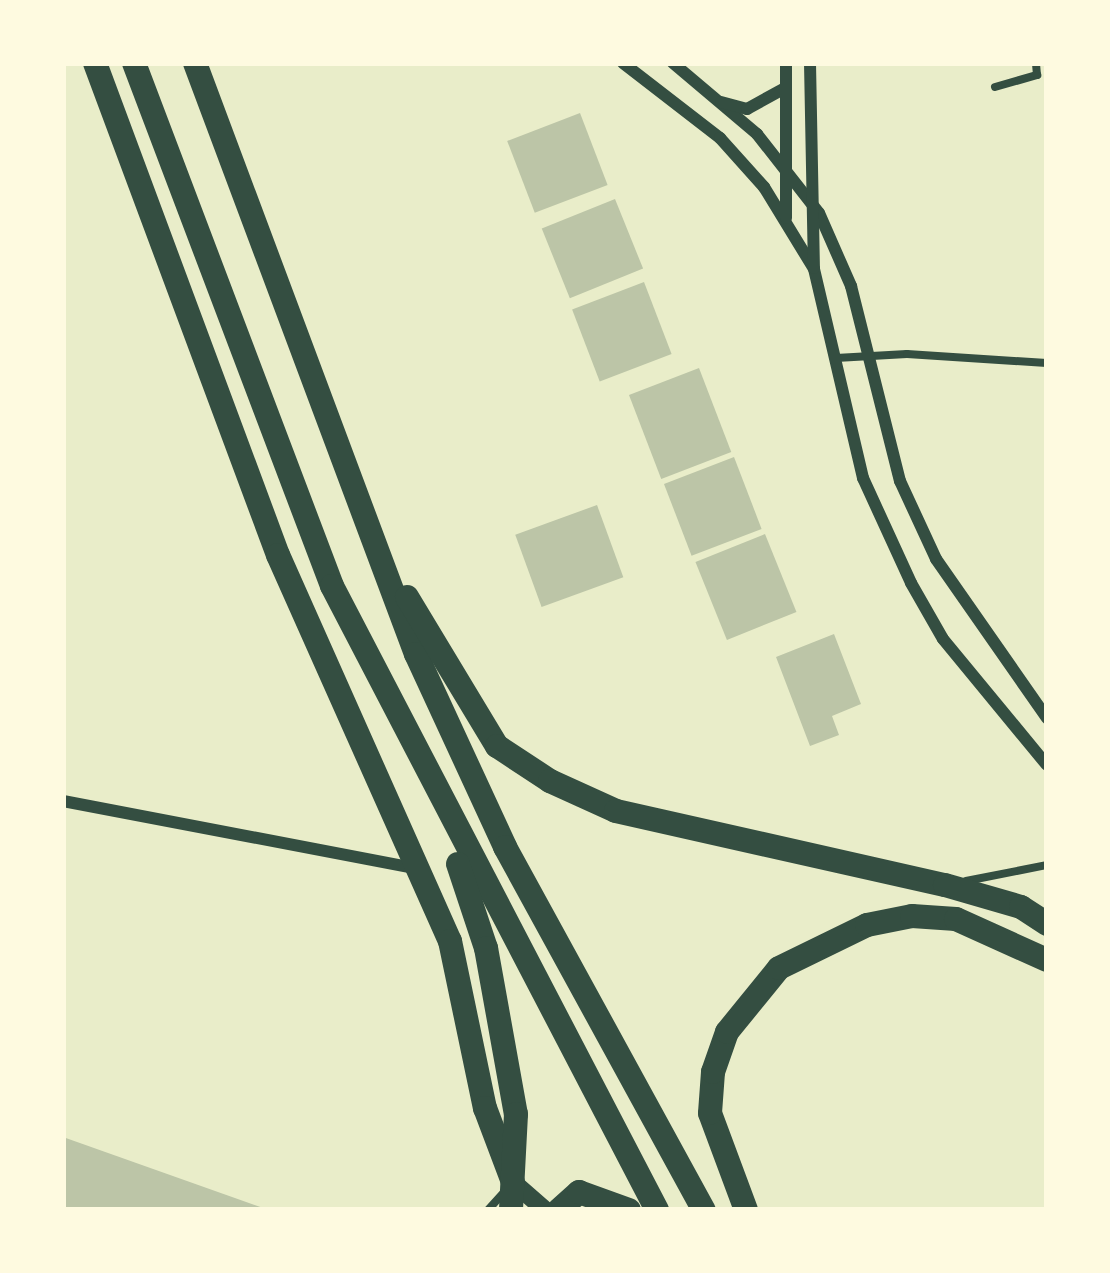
<!DOCTYPE html>
<html>
<head>
<meta charset="utf-8">
<style>
	body { margin:0 }
	#map { position:relative; width:1110px; height:1273px; overflow:hidden; background:#e9edc9; font-family:Overpass,sans-serif }
	div>[style] { position:absolute }
	[style*='--x'] { left:calc(var(--x)*1px); top:calc(var(--y)*1px); width:calc(var(--w)*1px); rotate:calc(var(--a)*1deg) }
	.building>* { inset:0; background:#bcc5a7; transform-origin:0 0 }
	.service>* { height:8px; margin:-4px; padding:0 4px; transform-origin:4px; border-radius:4px; background:#344e41 }
	.minor>* { height:12px; margin:-6px; padding:0 6px; transform-origin:6px; border-radius:6px; background:#344e41 }
	.tertiary>* { height:18px; margin:-9px; padding:0 9px; transform-origin:9px; border-radius:9px; background:#344e41 }
	.primary>* { height:24px; margin:-12px; padding:0 12px; transform-origin:12px; border-radius:12px; background:#344e41 }
	span { translate:-50% -50%; white-space:nowrap; text-align:center; line-height:1.15; -webkit-text-stroke:10px #fefae0; paint-order:stroke }
	.frame { position:absolute; inset:0; border:66px solid #fefae0; pointer-events:none }
</style>
</head>
<body>
<div id="map">
	<div class="building">
		<i style="left:580px;top:113px;width:77px;height:78px;rotate:69deg"></i>
		<i style="left:615px;top:199px;width:75px;height:79px;rotate:68deg"></i>
		<i style="left:644px;top:282px;width:77px;height:77px;rotate:69deg"></i>
		<i style="left:699px;top:368px;width:90px;height:75px;rotate:69deg"></i>
		<i style="left:734px;top:457px;width:77px;height:75px;rotate:69deg"></i>
		<i style="left:597px;top:505px;width:77px;height:87px;rotate:70deg"></i>
		<i style="left:765px;top:534px;width:84px;height:75px;rotate:68deg"></i>
		<i style="clip-path:polygon(834px 634px,861px 704px,832px 716px,839px 735px,810px 746px,776px 657px)"></i>
		<i style="clip-path:polygon(63px 1137px,266px 1209px,266px 1210px,63px 1210px)"></i>
	</div>
	<div class="service">
		<i style="--x:995;--y:87;--w:44;--a:-15.9"></i>
		<i style="--x:1037;--y:75;--w:12;--a:-95"></i>
		<i style="--x:836;--y:358;--w:71;--a:-3.2"></i>
		<i style="--x:907;--y:354;--w:140;--a:3.7"></i>
		<i style="--x:966;--y:881;--w:83;--a:-11.2"></i>
		<i style="--x:488;--y:1210;--w:24;--a:-48"></i>
	</div>
	<div class="minor">
		<i style="--x:623;--y:63;--w:123;--a:37.7"></i>
		<i style="--x:720;--y:138;--w:66;--a:48.1"></i>
		<i style="--x:764;--y:187;--w:96;--a:58.6"></i>
		<i style="--x:814;--y:269;--w:215;--a:76.8"></i>
		<i style="--x:863;--y:478;--w:115;--a:65.4"></i>
		<i style="--x:911;--y:583;--w:64;--a:60.3"></i>
		<i style="--x:943;--y:639;--w:163;--a:50.5"></i>
		<i style="--x:673;--y:63;--w:110;--a:40.2"></i>
		<i style="--x:757;--y:134;--w:100;--a:51.9"></i>
		<i style="--x:819;--y:213;--w:80;--a:66.3"></i>
		<i style="--x:851;--y:286;--w:201;--a:75.9"></i>
		<i style="--x:900;--y:481;--w:86;--a:65.2"></i>
		<i style="--x:936;--y:559;--w:194;--a:55.1"></i>
		<i style="--x:810;--y:63;--w:205;--a:88.9"></i>
		<i style="--x:721;--y:102;--w:27;--a:15"></i>
		<i style="--x:747;--y:109;--w:43;--a:-28.9"></i>
		<i style="--x:786;--y:218;--w:155;--a:-90"></i>
		<i style="--x:63;--y:801;--w:358;--a:10.8"></i>
	</div>
	<div class="tertiary">
		<i style="--x:513;--y:1182;--w:43;--a:41.2"></i>
	</div>
	<div class="primary">
		<i style="--x:95;--y:63;--w:525;--a:69.6"></i>
		<i style="--x:278;--y:555;--w:423;--a:66"></i>
		<i style="--x:450;--y:941;--w:171;--a:78.2"></i>
		<i style="--x:485;--y:1108;--w:79;--a:69.3"></i>
		<i style="--x:134;--y:63;--w:559;--a:69.26"></i>
		<i style="--x:332;--y:586;--w:704;--a:62.49"></i>
		<i style="--x:195;--y:63;--w:631;--a:69.5"></i>
		<i style="--x:416;--y:654;--w:213;--a:65.2"></i>
		<i style="--x:505;--y:847;--w:414;--a:61.3"></i>
		<i style="--x:407;--y:597;--w:174;--a:58.9"></i>
		<i style="--x:497;--y:746;--w:64;--a:33.4"></i>
		<i style="--x:550;--y:781;--w:72;--a:24.4"></i>
		<i style="--x:616;--y:811;--w:337;--a:12.7"></i>
		<i style="--x:945;--y:885;--w:79;--a:16.1"></i>
		<i style="--x:1021;--y:907;--w:31;--a:33"></i>
		<i style="--x:458;--y:864;--w:89;--a:71.6"></i>
		<i style="--x:486;--y:948;--w:169;--a:79.8"></i>
		<i style="--x:516;--y:1114;--w:96;--a:93"></i>
		<i style="--x:559;--y:1210;--w:27;--a:-42"></i>
		<i style="--x:579;--y:1192;--w:53;--a:19.8"></i>
		<i style="--x:746;--y:1210;--w:103;--a:-110.4"></i>
		<i style="--x:710;--y:1113;--w:41;--a:-85.8"></i>
		<i style="--x:713;--y:1072;--w:42;--a:-70.7"></i>
		<i style="--x:727;--y:1032;--w:82;--a:-50.9"></i>
		<i style="--x:779;--y:968;--w:98;--a:-26"></i>
		<i style="--x:867;--y:925;--w:46;--a:-11.3"></i>
		<i style="--x:912;--y:916;--w:44;--a:3.9"></i>
		<i style="--x:956;--y:919;--w:100;--a:24.3"></i>
	</div>
	<div class="frame"></div>
</div>
</body>
</html>
